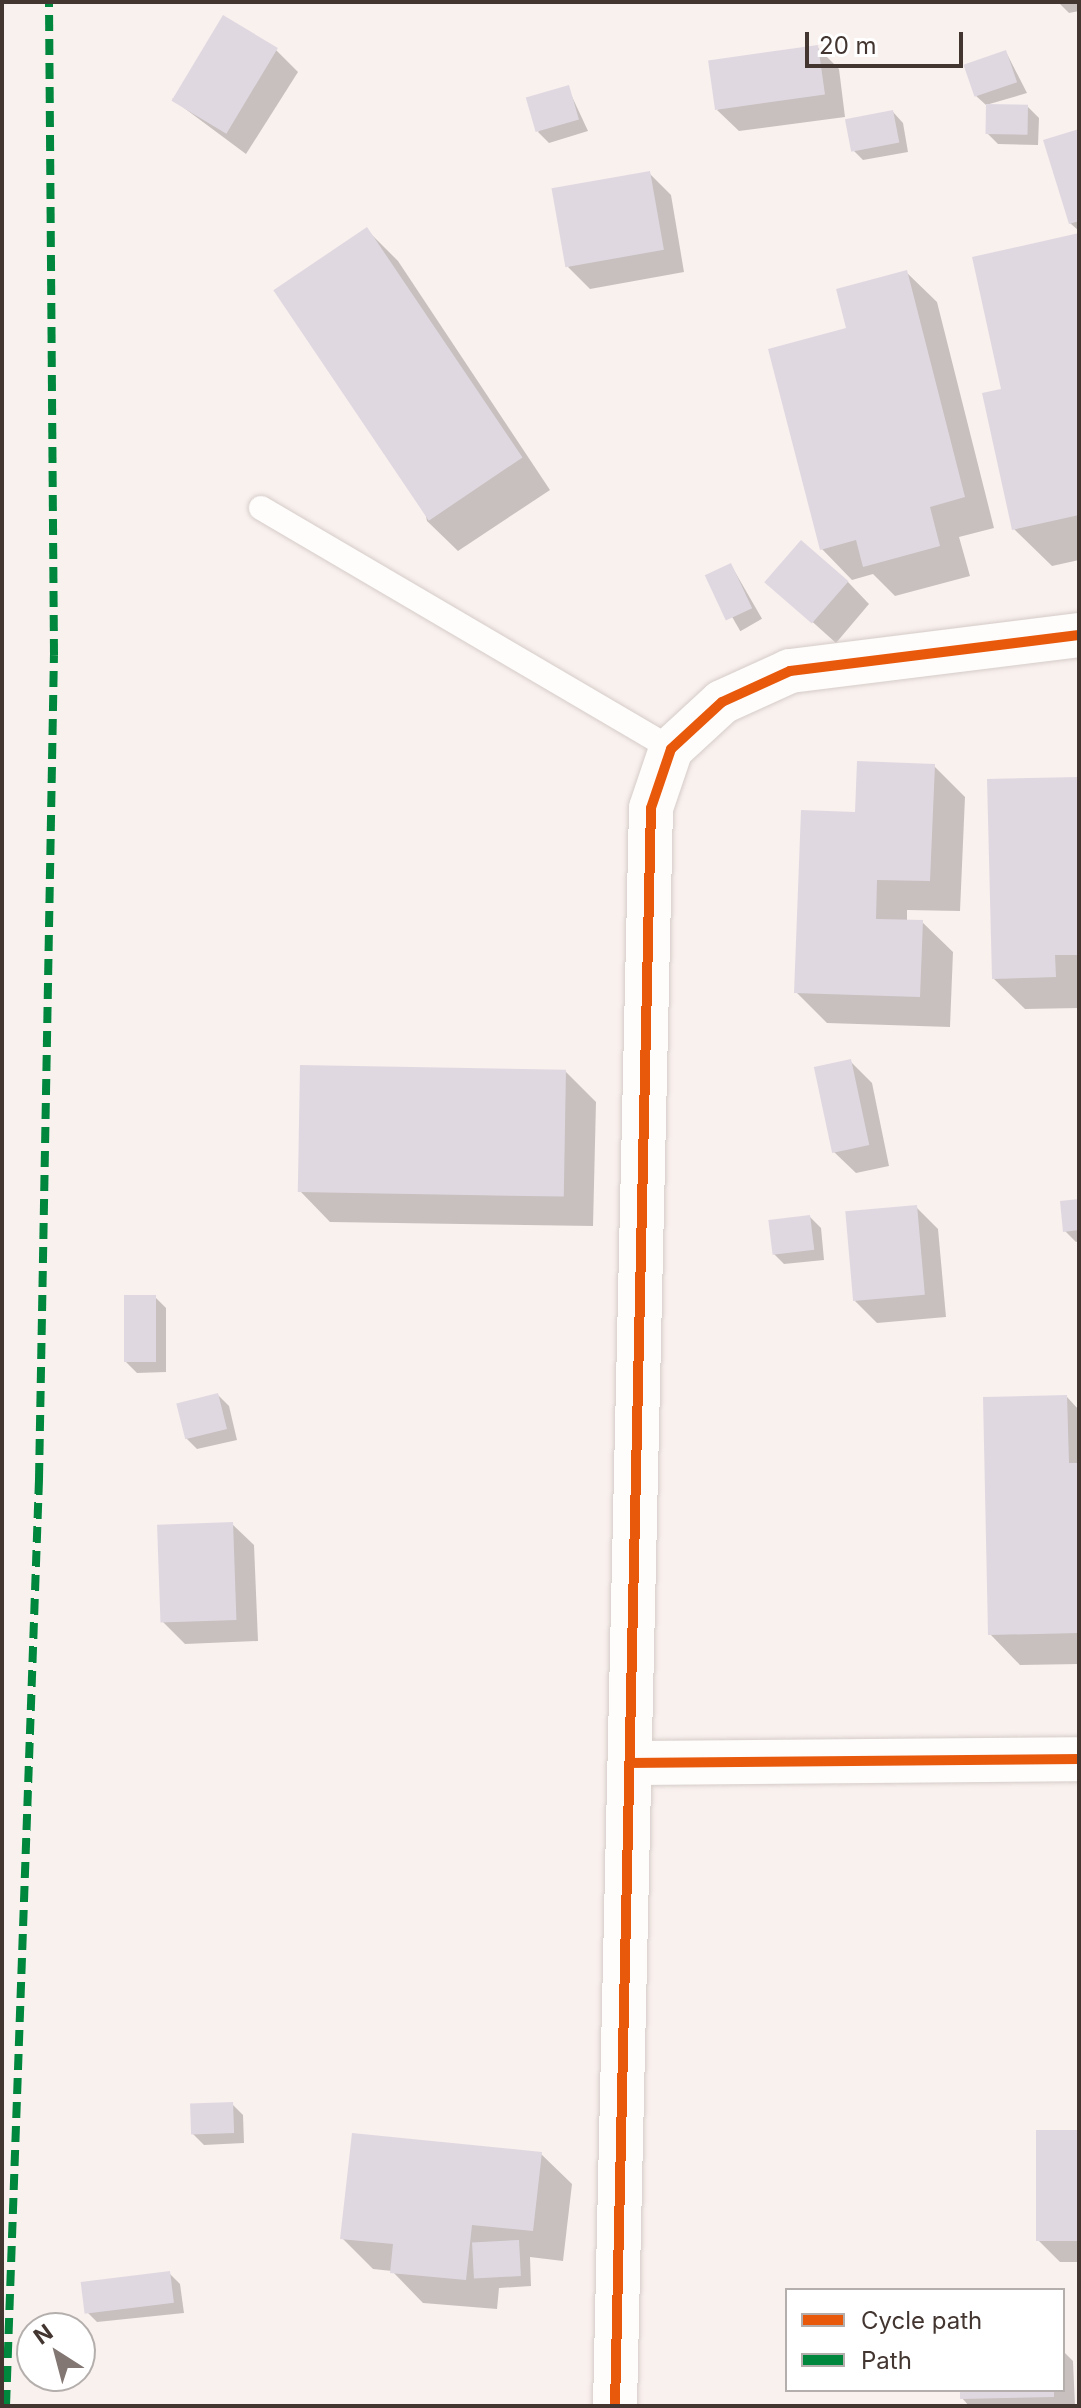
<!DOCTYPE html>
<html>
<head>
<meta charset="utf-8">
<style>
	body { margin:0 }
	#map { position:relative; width:1081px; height:2408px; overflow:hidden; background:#f9f1ee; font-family:Inter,sans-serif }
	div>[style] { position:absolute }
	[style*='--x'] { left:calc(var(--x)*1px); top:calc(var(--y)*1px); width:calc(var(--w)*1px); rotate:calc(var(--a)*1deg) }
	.shadow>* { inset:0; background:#0003; transform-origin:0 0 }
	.building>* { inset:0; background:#e0d8e1; transform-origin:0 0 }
	.roads { filter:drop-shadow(0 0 2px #d5ccc8) drop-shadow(0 0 2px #d5ccc8) }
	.lane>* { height:24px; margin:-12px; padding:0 12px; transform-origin:12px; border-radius:12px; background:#fefdfc }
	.street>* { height:44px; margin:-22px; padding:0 22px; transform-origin:22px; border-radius:22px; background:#fefdfc }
	.quiet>* { height:8px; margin-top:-4px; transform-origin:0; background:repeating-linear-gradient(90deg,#00873e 0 16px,transparent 0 24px) }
	.cycleway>* { height:10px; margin:-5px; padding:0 5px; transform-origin:5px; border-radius:5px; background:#e8590c }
	span { translate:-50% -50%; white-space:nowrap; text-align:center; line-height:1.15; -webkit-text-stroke:6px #fff; paint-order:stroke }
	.frame { position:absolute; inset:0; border:4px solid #433631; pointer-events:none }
	.legend { position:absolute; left:785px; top:2288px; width:280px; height:104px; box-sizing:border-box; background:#fff; border:2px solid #b4afad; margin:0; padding:10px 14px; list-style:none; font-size:24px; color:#433631 }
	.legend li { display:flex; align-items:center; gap:16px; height:40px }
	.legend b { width:40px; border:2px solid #b4afad }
	.north { position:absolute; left:16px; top:2312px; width:80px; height:80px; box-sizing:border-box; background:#fff; border:2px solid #b4afad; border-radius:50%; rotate:324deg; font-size:22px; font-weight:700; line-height:32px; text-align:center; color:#433631 }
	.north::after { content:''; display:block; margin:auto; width:28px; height:36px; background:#837773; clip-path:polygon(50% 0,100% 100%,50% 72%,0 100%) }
	.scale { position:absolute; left:805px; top:32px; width:158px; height:36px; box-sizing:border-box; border:4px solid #433631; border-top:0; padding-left:10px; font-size:24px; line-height:28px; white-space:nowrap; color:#433631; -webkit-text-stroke:6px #fff; paint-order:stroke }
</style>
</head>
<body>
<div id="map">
	<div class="shadow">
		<i style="clip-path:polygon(1058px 2px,1079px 2px,1079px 11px,1069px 13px)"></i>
		<i style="clip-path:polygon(817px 47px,839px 69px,845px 117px,739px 131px,717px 110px)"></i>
		<i style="clip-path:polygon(276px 50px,298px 72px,246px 154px,172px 99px)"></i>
		<i style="clip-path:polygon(1006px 52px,1027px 93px,986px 105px,975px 95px)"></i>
		<i style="clip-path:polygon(568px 88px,588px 131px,549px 143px,538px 132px)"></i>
		<i style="clip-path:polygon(1028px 107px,1039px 118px,1038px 145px,998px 144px,987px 133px)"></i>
		<i style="clip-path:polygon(893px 112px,903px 123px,908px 152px,863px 160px,852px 149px)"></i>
		<i style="clip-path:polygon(1079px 132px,1079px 231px,1070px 223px)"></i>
		<i style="clip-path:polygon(649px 173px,671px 195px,684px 272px,590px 289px,568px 267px)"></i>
		<i style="clip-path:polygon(367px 230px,398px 261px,550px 490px,458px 551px,427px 521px)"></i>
		<i style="clip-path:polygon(1079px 235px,1079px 560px,1052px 566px,1014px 529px,1003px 391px)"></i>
		<i style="clip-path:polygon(906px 272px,937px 302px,994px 528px,959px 537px,970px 576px,895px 596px,873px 574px,852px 580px,822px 549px,849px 330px)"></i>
		<i style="left:731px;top:565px;width:62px;height:25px;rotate:60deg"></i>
		<i style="clip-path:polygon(768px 582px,848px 582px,869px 604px,836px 643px)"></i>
		<i style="clip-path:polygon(934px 766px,965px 797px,960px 911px,907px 910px,907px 921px,922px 922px,953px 952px,950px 1027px,827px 1023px,796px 992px,857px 814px)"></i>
		<i style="clip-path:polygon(1079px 779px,1079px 1008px,1025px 1009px,994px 979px)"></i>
		<i style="clip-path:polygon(850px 1061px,872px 1083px,889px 1166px,856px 1173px,834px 1152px)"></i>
		<i style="clip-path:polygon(565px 1071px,596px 1102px,593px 1226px,330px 1222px,300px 1191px)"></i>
		<i style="clip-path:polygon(1079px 1201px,1079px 1241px,1076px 1242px,1065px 1231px)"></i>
		<i style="clip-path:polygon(916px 1207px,938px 1229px,946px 1317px,877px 1323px,855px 1301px)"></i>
		<i style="clip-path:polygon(810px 1217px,821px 1228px,824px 1260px,784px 1264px,773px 1253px)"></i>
		<i style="clip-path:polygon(155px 1297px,166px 1308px,166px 1372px,137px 1373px,126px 1362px)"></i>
		<i style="clip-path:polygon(218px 1395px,229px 1406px,237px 1440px,197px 1449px,186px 1438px)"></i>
		<i style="clip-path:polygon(1067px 1397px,1079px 1410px,1079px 1664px,1020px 1665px,990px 1634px)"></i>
		<i style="clip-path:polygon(232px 1524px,254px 1545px,258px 1641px,185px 1644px,163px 1622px)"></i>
		<i style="clip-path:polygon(232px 2104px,243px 2115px,244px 2143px,204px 2145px,193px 2134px)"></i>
		<i style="clip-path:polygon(1079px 2132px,1079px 2262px,1060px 2262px,1038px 2240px)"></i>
		<i style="clip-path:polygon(541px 2154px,572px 2184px,563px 2261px,530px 2257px,531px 2286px,499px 2288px,497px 2309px,423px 2303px,392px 2271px,373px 2269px,342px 2238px)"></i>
		<i style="clip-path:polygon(169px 2273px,180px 2284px,184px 2313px,97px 2322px,86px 2311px)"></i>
		<i style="clip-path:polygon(1063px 2351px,1073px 2361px,1075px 2406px,969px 2406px,962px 2398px,962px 2390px,1063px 2390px)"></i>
		<i style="clip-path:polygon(884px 2390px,928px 2390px,928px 2391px)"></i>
	</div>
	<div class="building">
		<i style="left:223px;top:15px;width:64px;height:100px;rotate:31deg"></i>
		<i style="left:818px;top:45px;width:50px;height:111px;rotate:82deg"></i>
		<i style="left:1006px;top:50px;width:34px;height:45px;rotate:71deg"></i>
		<i style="left:569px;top:85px;width:36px;height:45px;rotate:74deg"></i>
		<i style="left:986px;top:104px;width:42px;height:30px;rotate:1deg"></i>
		<i style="left:893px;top:110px;width:33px;height:49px;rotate:79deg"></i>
		<i style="clip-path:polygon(1079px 129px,1079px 221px,1069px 224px,1043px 140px)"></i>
		<i style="left:650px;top:171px;width:80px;height:100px;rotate:80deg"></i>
		<i style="left:367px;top:227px;width:278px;height:113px;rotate:56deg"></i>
		<i style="clip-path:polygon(1079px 233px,1079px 515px,1012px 530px,982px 393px,1001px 389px,972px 257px)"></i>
		<i style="clip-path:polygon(907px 270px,965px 497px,930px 507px,940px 546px,863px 567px,856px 540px,820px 550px,768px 349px,846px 328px,836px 289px)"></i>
		<i style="left:801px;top:540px;width:63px;height:56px;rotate:41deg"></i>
		<i style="left:731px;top:563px;width:50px;height:29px;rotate:65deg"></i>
		<i style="clip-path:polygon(857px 761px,935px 764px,930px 881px,877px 880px,876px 919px,923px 920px,920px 997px,794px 993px,801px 810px,855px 812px)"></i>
		<i style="clip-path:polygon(1079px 777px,1079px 955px,1055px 955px,1056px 977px,992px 979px,987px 779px)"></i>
		<i style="left:851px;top:1059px;width:88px;height:38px;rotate:78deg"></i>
		<i style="left:300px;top:1065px;width:266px;height:127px;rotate:1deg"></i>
		<i style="clip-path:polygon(1079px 1199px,1079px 1230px,1063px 1232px,1060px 1201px)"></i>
		<i style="left:917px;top:1205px;width:90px;height:72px;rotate:85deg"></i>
		<i style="left:810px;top:1215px;width:35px;height:42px;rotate:83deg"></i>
		<i style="left:124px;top:1295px;width:32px;height:67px"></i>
		<i style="left:218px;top:1393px;width:37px;height:43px;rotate:76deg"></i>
		<i style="clip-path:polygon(1067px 1395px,1069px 1463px,1079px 1463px,1079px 1633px,988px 1635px,983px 1397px)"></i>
		<i style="left:233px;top:1522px;width:98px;height:76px;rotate:88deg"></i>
		<i style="left:233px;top:2102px;width:31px;height:43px;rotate:88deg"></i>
		<i style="left:1036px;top:2130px;width:43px;height:111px"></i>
		<i style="clip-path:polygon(352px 2133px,542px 2152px,533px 2231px,472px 2225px,466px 2280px,390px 2273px,393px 2244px,340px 2239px)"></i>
		<i style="left:519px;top:2240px;width:36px;height:47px;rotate:87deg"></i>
		<i style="left:170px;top:2271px;width:32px;height:90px;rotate:83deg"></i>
		<i style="clip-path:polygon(960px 2390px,1054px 2390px,1054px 2397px,960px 2399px)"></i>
	</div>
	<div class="roads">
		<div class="lane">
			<i style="--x:261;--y:508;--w:476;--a:30.4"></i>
		</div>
		<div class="street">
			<i style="--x:631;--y:1763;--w:448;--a:-0.5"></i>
			<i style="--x:615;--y:2406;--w:1598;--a:-88.71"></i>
			<i style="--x:651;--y:808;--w:62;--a:-71.3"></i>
			<i style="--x:671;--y:749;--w:69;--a:-42.7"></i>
			<i style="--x:722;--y:702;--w:75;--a:-24.5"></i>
			<i style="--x:790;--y:671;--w:291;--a:-7.1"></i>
		</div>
	</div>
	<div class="quiet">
		<i style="--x:6;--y:2406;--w:928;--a:-87.96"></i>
		<i style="--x:39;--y:1479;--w:824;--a:-88.96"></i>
		<i style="--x:54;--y:655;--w:653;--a:-90.44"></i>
	</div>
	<div class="cycleway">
		<i style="--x:631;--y:1763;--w:448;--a:-0.5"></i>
		<i style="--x:615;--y:2406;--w:1598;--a:-88.71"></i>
		<i style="--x:651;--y:808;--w:62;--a:-71.3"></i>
		<i style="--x:671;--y:749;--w:69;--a:-42.7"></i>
		<i style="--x:722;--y:702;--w:75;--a:-24.5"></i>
		<i style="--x:790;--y:671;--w:291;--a:-7.1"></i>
	</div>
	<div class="frame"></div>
	<ul class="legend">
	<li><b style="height:10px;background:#e8590c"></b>Cycle path</li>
	<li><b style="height:10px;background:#00873e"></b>Path</li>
	</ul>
	<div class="north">N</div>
	<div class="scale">20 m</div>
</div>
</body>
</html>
